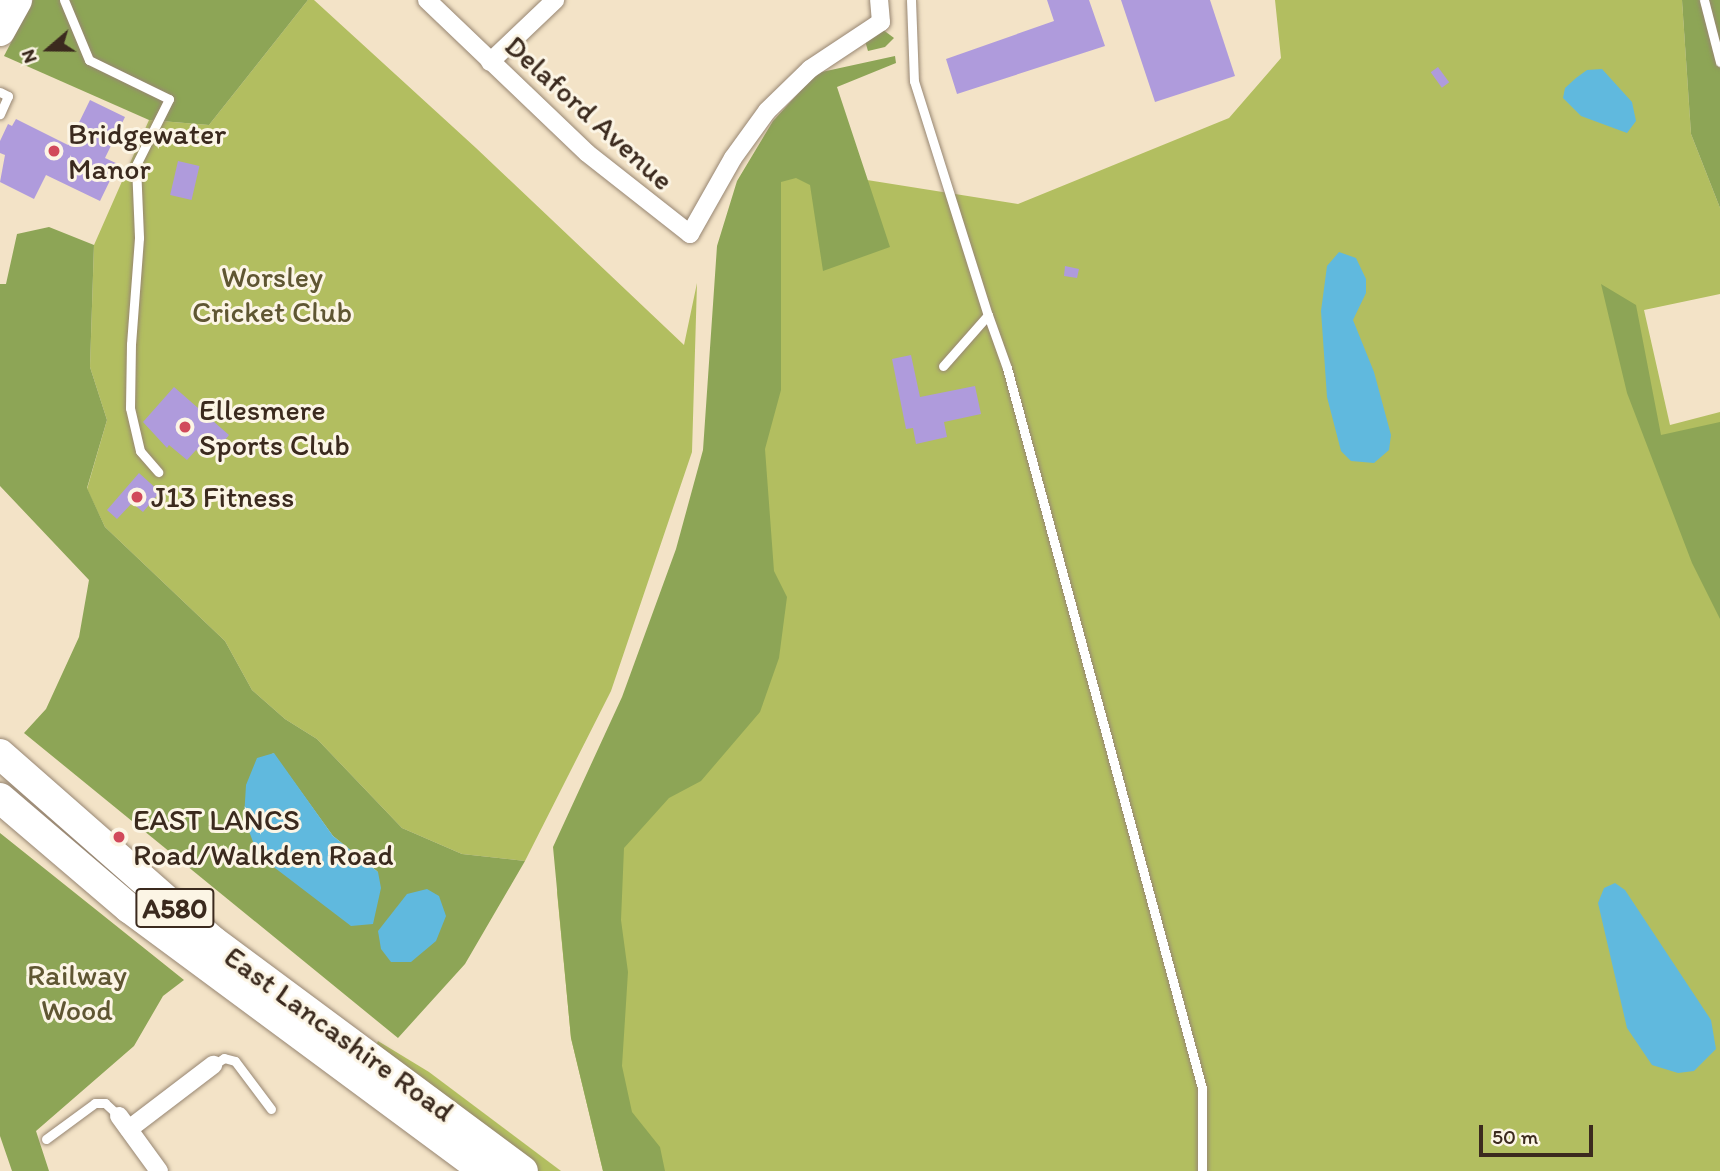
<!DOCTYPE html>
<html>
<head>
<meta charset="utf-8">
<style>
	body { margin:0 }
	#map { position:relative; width:1720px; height:1171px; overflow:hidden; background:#f3e3c7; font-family:Itim,sans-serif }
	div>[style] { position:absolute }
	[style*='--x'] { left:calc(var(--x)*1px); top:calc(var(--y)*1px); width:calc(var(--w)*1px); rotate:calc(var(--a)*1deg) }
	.green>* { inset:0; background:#b2be60 }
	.forest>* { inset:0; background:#8da556 }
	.water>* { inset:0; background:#60b9de }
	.building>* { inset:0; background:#af9bdc; transform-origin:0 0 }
	.roads { filter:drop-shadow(0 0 2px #978672) drop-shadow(0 0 2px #978672) }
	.lane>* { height:9px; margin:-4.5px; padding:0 4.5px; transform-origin:4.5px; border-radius:4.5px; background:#fff }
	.street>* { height:18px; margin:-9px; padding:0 9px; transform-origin:9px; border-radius:9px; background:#fff }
	.highway>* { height:30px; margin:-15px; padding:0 15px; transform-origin:15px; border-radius:15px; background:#fff }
	.dots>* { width:19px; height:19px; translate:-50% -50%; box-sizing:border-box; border:4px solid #fcf5e5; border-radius:50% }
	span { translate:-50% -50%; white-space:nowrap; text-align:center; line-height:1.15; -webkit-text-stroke:6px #fcf5e5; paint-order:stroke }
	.shield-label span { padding:2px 5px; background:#fcf5e5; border:2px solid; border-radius:5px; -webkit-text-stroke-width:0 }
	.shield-label { font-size:28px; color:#3b2a1e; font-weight:700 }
	.street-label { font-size:30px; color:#3b2a1e }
	.poi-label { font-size:30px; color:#3b2a1e }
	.left { translate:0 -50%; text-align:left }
	.park-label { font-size:30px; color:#5f5632 }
	.north { position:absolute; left:14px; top:14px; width:70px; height:70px; -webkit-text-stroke:5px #fcf5e5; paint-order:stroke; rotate:250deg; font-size:19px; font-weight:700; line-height:28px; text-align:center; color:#3b2a1e }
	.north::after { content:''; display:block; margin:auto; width:24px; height:32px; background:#3b2a1e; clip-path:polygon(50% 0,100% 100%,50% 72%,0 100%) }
	.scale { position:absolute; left:1479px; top:1125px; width:114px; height:32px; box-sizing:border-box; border:4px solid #3b2a1e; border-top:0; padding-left:9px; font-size:21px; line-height:24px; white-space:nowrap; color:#3b2a1e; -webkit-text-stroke:5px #fcf5e5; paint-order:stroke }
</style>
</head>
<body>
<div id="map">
	<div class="green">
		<i style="clip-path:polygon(308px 0,314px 0,476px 148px,684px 345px,697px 283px,692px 452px,611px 691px,525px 861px,462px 854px,402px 828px,317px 739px,285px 719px,252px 690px,225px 641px,105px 527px,87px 489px,107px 420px,90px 367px,94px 245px,149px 120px,209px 125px)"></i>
		<i style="clip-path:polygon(1275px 0,1682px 0,1691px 134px,1720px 208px,1720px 294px,1644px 310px,1670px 425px,1720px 412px,1720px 1171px,603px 1171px,571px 1038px,557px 892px,676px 625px,779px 166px,1018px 204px,1229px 118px,1281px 58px)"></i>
		<i style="clip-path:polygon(378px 1041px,429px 1072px,561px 1171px,538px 1171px,376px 1045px)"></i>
	</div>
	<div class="forest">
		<i style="clip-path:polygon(33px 0,308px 0,209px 125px,149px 120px,4px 56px)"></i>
		<i style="clip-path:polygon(1682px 0,1720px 0,1720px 208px,1691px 134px)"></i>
		<i style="clip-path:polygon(882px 29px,894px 38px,885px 47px,868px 51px,865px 41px)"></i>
		<i style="clip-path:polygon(895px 56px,896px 63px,837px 87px,890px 247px,823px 271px,810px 185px,796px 178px,781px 182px,781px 390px,765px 449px,774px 571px,787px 597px,779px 658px,760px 712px,701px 781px,669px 798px,624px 848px,621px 920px,628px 972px,622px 1066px,632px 1112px,660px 1147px,665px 1171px,603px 1171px,571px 1038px,553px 847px,622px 697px,676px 549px,703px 450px,717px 246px,737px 181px,773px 121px,817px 73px)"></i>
		<i style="clip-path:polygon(evenodd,49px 227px,94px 245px,90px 367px,107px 420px,87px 488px,105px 527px,225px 641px,252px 690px,285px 719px,317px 739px,402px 828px,462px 854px,525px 861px,465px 964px,398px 1038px,24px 733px,46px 709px,79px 637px,89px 580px,0 486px,0 284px,6px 284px,17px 234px,49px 227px,273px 753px,333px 836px,378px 872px,244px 818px,273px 753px)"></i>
		<i style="clip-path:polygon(1601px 284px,1636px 305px,1661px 435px,1720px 422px,1720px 619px,1692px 563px,1627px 393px)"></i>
		<i style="clip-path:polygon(0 833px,184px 980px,163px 996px,134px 1046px,36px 1131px,49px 1171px,12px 1171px,0 1136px)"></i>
	</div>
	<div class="water">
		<i style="clip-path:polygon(1602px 69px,1632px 102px,1636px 121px,1627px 133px,1581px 116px,1563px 98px,1565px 88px,1576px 78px,1587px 70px)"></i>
		<i style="clip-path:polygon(1339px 252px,1356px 258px,1366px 279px,1366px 293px,1353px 320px,1374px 372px,1391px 435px,1389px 450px,1374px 463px,1351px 461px,1341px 451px,1327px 397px,1321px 311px,1327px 266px)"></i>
		<i style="clip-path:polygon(274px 753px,333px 836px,378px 872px,381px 888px,373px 924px,351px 926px,258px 855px,244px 818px,246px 785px,257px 758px)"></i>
		<i style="clip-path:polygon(1615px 883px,1625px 890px,1711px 1020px,1716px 1049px,1694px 1071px,1678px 1073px,1652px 1065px,1627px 1028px,1598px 903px,1604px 888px)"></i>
		<i style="clip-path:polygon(427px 889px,439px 896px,446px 916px,436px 941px,411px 962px,391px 962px,381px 949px,378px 931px,407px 894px)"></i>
	</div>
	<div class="building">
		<i style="clip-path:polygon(1047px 0,1089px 0,1105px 46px,957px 94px,946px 59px,1054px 21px)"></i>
		<i style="clip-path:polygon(1121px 0,1210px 0,1235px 76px,1155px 102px)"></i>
		<i style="left:1438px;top:67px;width:19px;height:9px;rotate:54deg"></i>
		<i style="clip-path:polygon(90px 100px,125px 117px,105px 158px,118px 164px,100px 201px,46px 175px,34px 199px,0 182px,5px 155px,0 153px,0 141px,8px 124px,12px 126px,16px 119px,68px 145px)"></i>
		<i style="left:178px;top:161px;width:22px;height:35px;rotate:13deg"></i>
		<i style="clip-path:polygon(1065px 266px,1079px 269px,1077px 278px,1064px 276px)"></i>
		<i style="clip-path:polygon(911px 355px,920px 397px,975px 386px,981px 414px,944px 422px,947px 437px,916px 444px,913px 428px,906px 429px,892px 359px)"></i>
		<i style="clip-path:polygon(174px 387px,229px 435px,215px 452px,211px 449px,204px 457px,196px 450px,187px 460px,169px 445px,167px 448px,143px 422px)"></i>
		<i style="clip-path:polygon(139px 473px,160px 492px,143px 512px,132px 503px,117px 519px,107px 510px)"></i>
	</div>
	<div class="roads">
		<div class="lane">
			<i style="--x:64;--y:0;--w:65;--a:67.4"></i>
			<i style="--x:89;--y:60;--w:89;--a:26"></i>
			<i style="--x:169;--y:99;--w:74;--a:116.6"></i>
			<i style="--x:136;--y:165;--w:73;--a:87.6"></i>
			<i style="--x:139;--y:238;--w:106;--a:94.3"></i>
			<i style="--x:131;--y:344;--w:64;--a:90.9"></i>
			<i style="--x:130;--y:408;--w:44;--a:76.9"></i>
			<i style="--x:140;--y:451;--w:28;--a:49"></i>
			<i style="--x:911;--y:0;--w:81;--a:87.9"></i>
			<i style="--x:914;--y:81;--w:245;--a:72.5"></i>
			<i style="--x:988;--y:315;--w:68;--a:131.4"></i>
			<i style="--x:1704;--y:0;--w:64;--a:75.5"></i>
			<i style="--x:0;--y:92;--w:9;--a:27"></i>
			<i style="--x:8;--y:96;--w:20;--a:114"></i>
			<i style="--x:988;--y:315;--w:56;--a:70.3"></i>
			<i style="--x:1007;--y:368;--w:746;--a:74.85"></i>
			<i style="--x:1202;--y:1088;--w:83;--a:90"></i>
			<i style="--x:213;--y:1065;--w:13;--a:-32"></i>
			<i style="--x:224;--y:1058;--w:11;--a:15"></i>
			<i style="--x:235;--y:1061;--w:60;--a:53.1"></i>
			<i style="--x:46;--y:1139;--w:61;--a:-36.3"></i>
			<i style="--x:95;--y:1103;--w:10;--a:0"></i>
			<i style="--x:105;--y:1103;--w:19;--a:43"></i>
		</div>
		<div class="street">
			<i style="--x:427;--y:0;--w:221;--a:43.7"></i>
			<i style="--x:587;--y:153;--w:131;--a:38.2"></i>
			<i style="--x:690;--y:234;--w:87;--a:-60.5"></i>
			<i style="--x:733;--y:158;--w:58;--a:-54.1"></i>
			<i style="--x:767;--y:111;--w:60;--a:-44.3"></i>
			<i style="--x:810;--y:69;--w:85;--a:-33.5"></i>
			<i style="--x:881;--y:22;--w:22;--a:-95"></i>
			<i style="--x:490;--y:62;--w:90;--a:-43.6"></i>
			<i style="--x:119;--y:1116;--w:68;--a:54"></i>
			<i style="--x:129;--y:1129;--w:106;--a:-37.3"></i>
		</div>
		<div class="highway">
			<i style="--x:0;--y:31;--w:35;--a:-61"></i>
			<i style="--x:0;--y:754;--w:283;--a:41.3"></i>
			<i style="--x:213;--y:941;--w:386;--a:36.6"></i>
			<i style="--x:0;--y:798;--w:170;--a:40.5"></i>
			<i style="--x:129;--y:908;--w:442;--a:36.5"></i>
		</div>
	</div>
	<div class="dots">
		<i style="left:54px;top:151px;background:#d1495b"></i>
		<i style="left:185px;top:427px;background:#d1495b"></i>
		<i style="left:137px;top:497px;background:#d1495b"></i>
		<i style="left:119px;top:837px;background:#d1495b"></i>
	</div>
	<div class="shield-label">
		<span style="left:175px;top:908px">A580</span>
	</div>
	<div class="street-label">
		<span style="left:589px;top:113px;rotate:42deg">Delaford Avenue</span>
		<span style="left:339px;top:1034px;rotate:36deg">East Lancashire Road</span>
	</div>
	<div class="poi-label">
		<span class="left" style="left:68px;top:151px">Bridgewater<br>Manor</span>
		<span class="left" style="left:199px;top:427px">Ellesmere<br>Sports Club</span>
		<span class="left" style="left:151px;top:497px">J13 Fitness</span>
		<span class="left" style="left:133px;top:837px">EAST LANCS<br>Road/Walkden Road</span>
	</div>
	<div class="park-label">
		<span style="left:272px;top:294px">Worsley<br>Cricket Club</span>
		<span style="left:77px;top:992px">Railway<br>Wood</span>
	</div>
	<div class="north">N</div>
	<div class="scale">50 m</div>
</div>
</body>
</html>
